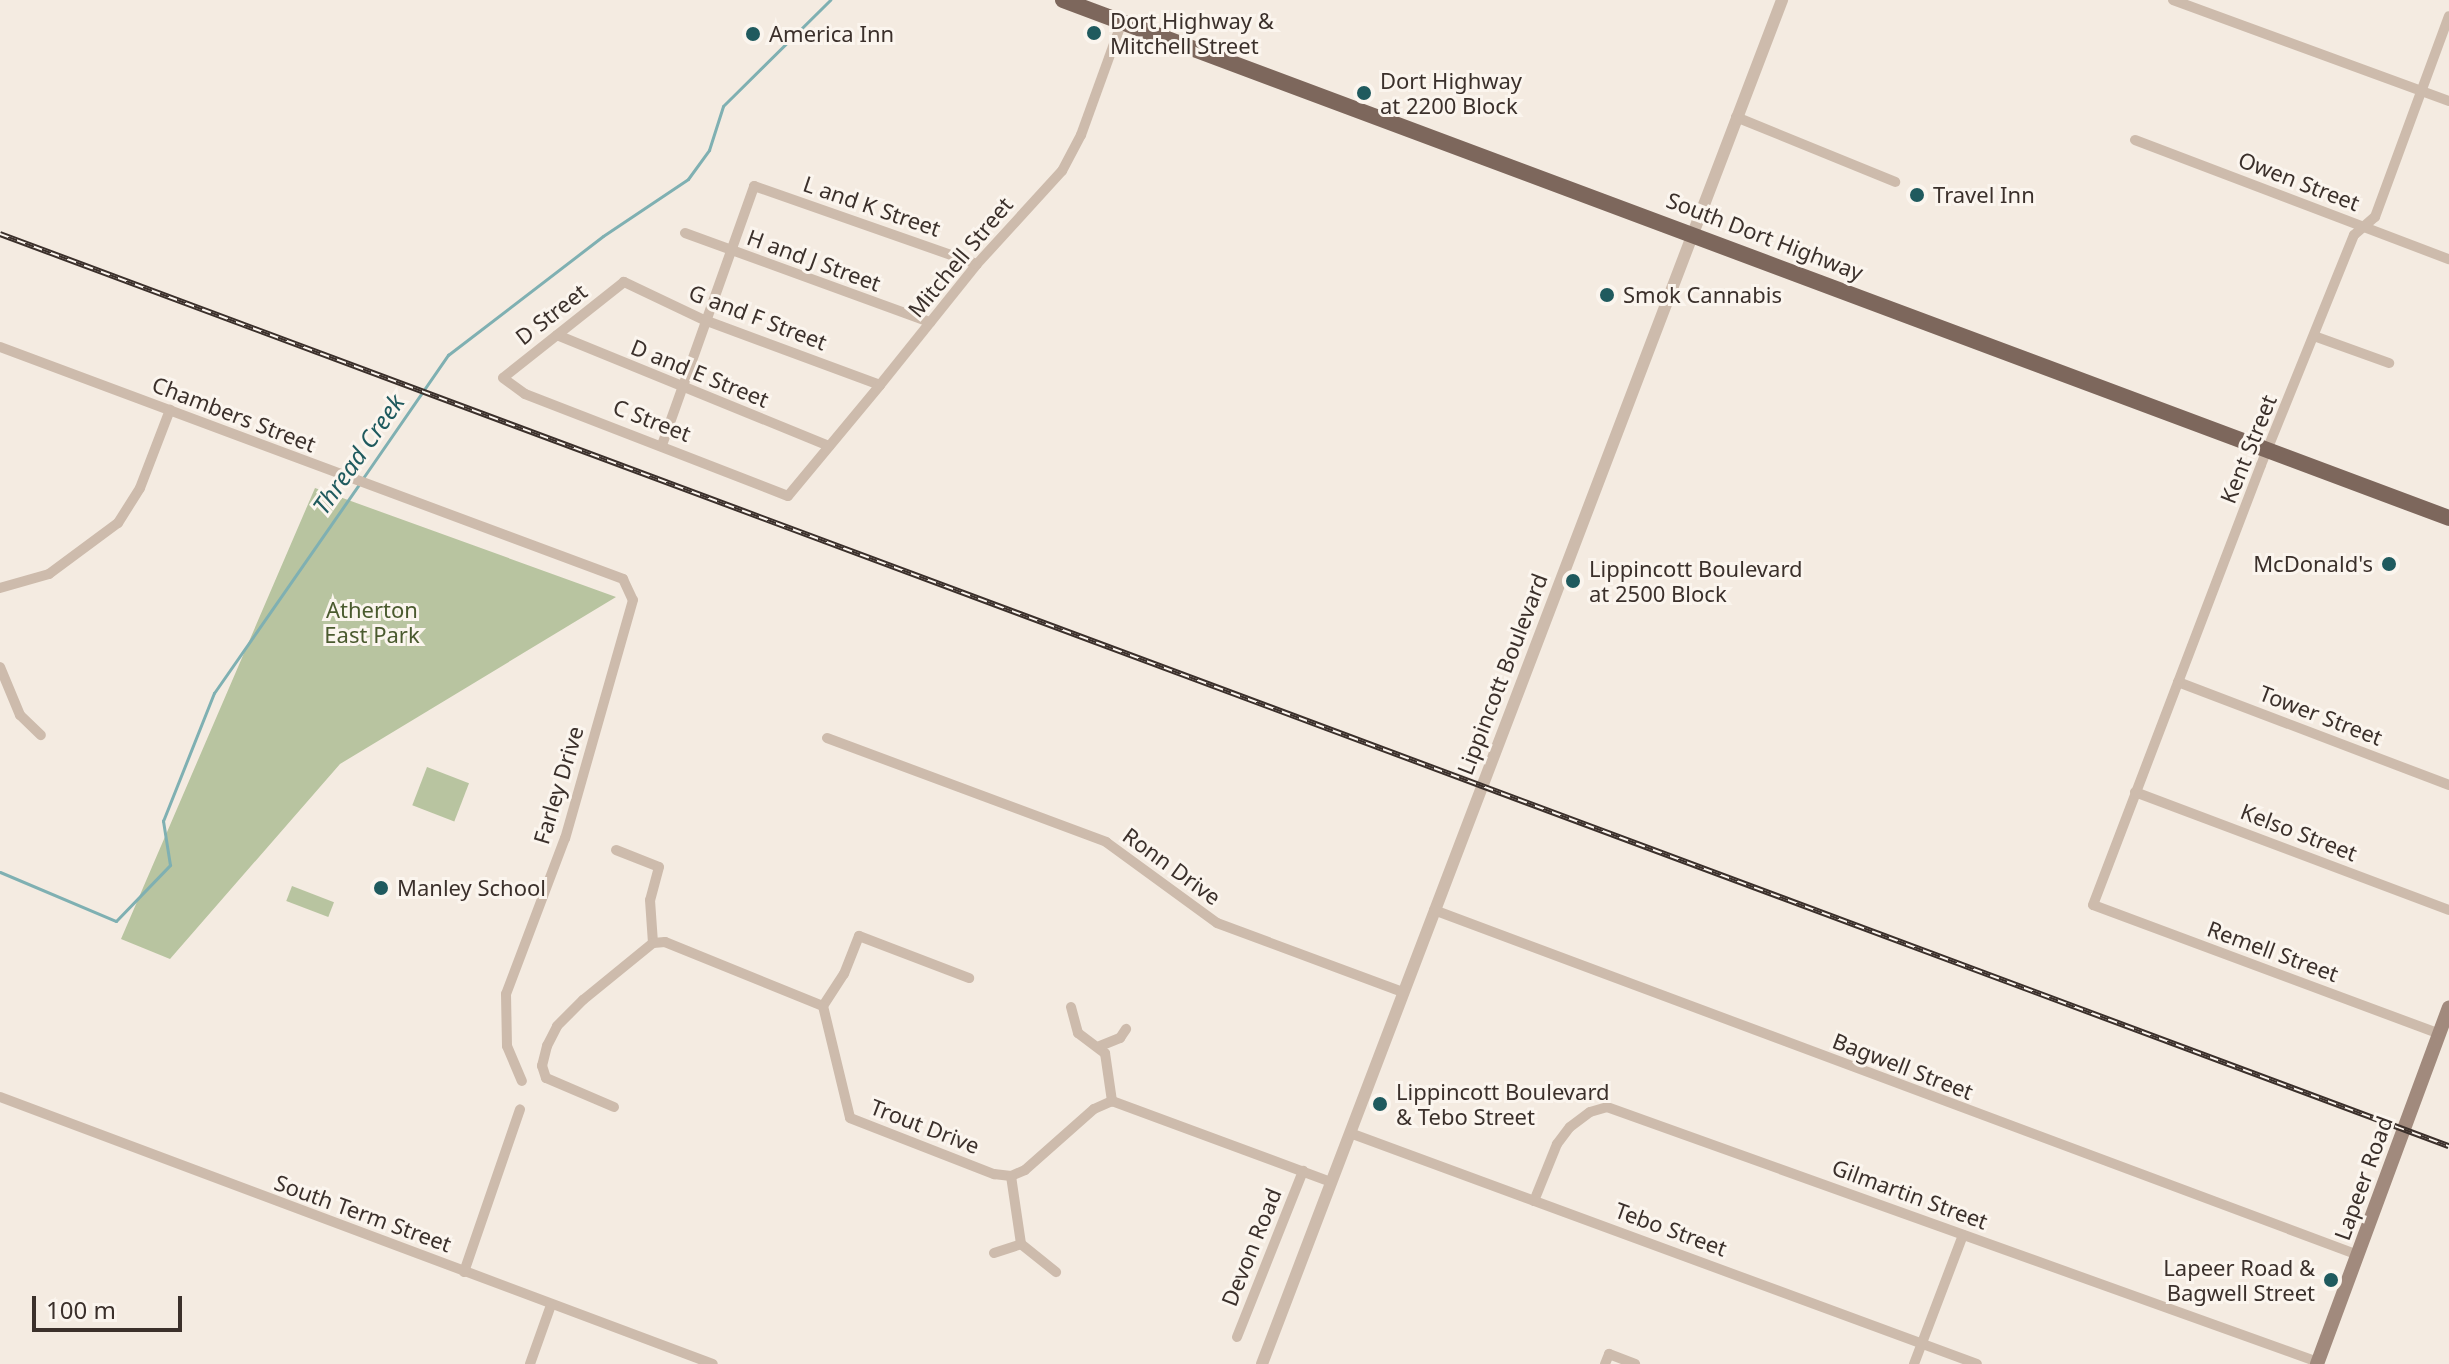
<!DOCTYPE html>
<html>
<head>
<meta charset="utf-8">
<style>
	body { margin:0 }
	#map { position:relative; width:2449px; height:1364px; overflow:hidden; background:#f4ebe1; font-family:"Noto Sans",sans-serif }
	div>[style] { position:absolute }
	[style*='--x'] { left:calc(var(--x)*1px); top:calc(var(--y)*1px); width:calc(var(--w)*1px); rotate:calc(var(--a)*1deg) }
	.green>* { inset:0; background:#b8c4a0; transform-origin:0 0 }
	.stream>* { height:3px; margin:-1.5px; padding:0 1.5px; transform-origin:1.5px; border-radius:1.5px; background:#7fb0b2 }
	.minor>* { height:10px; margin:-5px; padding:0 5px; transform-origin:5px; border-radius:5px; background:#cdbbac }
	.tertiary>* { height:12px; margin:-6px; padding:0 6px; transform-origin:6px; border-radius:6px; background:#cdbbac }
	.secondary>* { height:14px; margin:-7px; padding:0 7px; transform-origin:7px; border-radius:7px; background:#a18a7d }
	.primary>* { height:16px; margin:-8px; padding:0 8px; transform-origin:8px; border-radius:8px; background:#7d675c }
	.rail>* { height:6px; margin-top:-3px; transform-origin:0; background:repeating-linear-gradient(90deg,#fbf5ee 0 9px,#3b302b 0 18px); box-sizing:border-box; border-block:2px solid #3b302b }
	.dots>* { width:22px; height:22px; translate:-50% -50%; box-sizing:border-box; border:4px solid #fbf5ee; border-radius:50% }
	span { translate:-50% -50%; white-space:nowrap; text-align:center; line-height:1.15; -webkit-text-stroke:6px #fbf5ee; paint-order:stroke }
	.poi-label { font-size:22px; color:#3b302b }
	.left { translate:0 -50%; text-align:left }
	.right { translate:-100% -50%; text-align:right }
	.street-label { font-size:22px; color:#3b302b }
	.park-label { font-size:22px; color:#4a5a2e }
	.water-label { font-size:24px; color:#1f5a5e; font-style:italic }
	.scale { position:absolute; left:32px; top:1296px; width:150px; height:36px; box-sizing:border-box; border:4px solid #3b302b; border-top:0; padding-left:10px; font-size:24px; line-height:28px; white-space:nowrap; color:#3b302b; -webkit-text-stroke:6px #fbf5ee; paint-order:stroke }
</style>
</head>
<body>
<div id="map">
	<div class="green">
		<i style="clip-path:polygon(315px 488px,616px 597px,340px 764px,170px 959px,121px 939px)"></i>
		<i style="left:427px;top:767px;width:45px;height:41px;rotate:21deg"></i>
		<i style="left:292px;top:886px;width:45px;height:16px;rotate:21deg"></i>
	</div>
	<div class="stream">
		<i style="--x:363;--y:478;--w:150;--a:-55.4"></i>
		<i style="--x:448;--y:355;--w:195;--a:-37.5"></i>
		<i style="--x:603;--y:236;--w:102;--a:-33.8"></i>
		<i style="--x:688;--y:179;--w:36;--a:-54"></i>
		<i style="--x:709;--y:150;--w:46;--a:-72.3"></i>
		<i style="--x:723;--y:106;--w:151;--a:-44.7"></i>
		<i style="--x:0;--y:872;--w:126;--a:22.9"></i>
		<i style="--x:116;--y:921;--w:78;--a:-46"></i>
		<i style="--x:170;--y:865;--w:45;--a:-99"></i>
		<i style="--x:163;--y:821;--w:138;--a:-68.3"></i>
		<i style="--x:214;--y:693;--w:254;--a:-55.2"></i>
	</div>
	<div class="minor">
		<i style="--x:2173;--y:0;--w:294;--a:20.1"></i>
		<i style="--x:1736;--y:117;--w:172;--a:22.2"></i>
		<i style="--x:2135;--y:140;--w:336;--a:20.8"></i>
		<i style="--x:685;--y:233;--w:261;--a:20"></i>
		<i style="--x:557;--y:335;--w:294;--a:22.2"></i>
		<i style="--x:2314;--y:336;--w:80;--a:19.8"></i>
		<i style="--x:0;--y:347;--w:665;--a:20.42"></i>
		<i style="--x:623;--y:579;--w:23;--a:65"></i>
		<i style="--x:633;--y:600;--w:248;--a:105.9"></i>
		<i style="--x:565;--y:838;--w:167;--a:110.7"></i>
		<i style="--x:506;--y:994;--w:52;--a:88.9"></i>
		<i style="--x:507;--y:1046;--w:38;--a:67"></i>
		<i style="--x:880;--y:385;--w:188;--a:-159.7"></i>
		<i style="--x:704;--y:320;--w:89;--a:-154.6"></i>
		<i style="--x:624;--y:282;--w:154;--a:141.6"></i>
		<i style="--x:503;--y:378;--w:27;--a:36"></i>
		<i style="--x:525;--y:394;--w:282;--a:21.2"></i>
		<i style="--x:788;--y:496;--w:144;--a:-50.3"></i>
		<i style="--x:880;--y:385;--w:155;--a:-51.3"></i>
		<i style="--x:977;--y:264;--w:126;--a:-47.6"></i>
		<i style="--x:1062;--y:171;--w:41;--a:-62.2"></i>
		<i style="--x:1081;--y:135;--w:120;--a:-70.1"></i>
		<i style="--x:662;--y:445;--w:275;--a:-70.4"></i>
		<i style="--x:754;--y:186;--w:236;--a:19.3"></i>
		<i style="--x:0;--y:588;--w:51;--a:-15.9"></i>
		<i style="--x:49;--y:574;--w:86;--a:-36.5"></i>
		<i style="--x:118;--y:523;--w:41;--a:-57.8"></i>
		<i style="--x:140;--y:488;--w:84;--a:-69"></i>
		<i style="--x:0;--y:667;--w:52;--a:67.4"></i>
		<i style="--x:20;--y:715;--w:29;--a:44"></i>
		<i style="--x:2178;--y:682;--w:290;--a:20.8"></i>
		<i style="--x:827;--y:738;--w:298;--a:20.4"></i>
		<i style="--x:1106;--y:842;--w:137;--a:36.1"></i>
		<i style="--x:1217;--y:923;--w:198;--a:20.4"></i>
		<i style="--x:2135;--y:792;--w:335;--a:20.6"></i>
		<i style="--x:616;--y:850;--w:46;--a:21.6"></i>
		<i style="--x:659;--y:867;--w:34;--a:105"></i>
		<i style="--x:650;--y:900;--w:43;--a:86"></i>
		<i style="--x:1434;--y:910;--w:986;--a:20.47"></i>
		<i style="--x:823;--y:1006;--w:38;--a:-57"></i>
		<i style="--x:844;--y:974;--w:41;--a:-68.5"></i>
		<i style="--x:859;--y:936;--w:118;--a:20.9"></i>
		<i style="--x:1071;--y:1007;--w:27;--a:75"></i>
		<i style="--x:1078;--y:1033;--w:34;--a:37"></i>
		<i style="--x:1105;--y:1053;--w:49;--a:81.7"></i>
		<i style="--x:2440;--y:1034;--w:370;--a:-159.6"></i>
		<i style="--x:2093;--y:905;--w:471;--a:-69.1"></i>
		<i style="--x:2261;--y:465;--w:248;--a:-68"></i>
		<i style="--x:2354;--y:235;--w:28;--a:-41"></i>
		<i style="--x:2375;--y:217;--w:214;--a:-69.8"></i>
		<i style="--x:1100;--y:1046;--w:22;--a:-22"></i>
		<i style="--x:1120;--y:1038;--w:11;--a:-56"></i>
		<i style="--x:0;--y:1097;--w:761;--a:20.53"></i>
		<i style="--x:614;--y:1107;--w:74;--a:-156.9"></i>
		<i style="--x:546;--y:1078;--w:13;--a:-108"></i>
		<i style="--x:542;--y:1066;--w:21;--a:-76"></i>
		<i style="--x:547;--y:1046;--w:22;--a:-63"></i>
		<i style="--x:557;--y:1026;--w:37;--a:-45"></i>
		<i style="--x:583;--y:1000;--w:90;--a:-39.2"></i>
		<i style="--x:653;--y:943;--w:12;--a:-5"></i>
		<i style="--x:665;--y:942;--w:170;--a:22.1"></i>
		<i style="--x:823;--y:1006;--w:115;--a:76.4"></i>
		<i style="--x:850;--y:1118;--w:155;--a:21.3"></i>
		<i style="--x:994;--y:1174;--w:17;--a:7"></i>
		<i style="--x:1011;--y:1176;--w:15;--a:-23"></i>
		<i style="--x:1025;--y:1170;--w:92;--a:-41.5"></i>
		<i style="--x:1094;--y:1109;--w:20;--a:-24"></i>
		<i style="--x:1112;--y:1101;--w:233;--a:20.3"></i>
		<i style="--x:1350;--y:1133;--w:668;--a:20.22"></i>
		<i style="--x:1011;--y:1176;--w:69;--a:81.6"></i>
		<i style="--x:1534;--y:1201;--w:61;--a:-68"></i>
		<i style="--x:1557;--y:1144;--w:21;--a:-53"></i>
		<i style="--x:1570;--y:1127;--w:25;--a:-37"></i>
		<i style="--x:1590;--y:1112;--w:18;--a:-16"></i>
		<i style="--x:1607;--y:1107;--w:755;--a:19.73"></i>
		<i style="--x:1021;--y:1244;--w:45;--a:38.7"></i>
		<i style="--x:994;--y:1253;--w:28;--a:-18"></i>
		<i style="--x:464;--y:1272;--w:172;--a:-71"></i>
		<i style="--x:1237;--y:1337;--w:179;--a:-68.3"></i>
		<i style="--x:530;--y:1364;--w:63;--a:-70.4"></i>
		<i style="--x:1605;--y:1364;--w:11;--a:-68"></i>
		<i style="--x:1609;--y:1354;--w:28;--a:21"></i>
		<i style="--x:1914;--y:1364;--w:138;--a:-69.2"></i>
	</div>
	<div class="tertiary">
		<i style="--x:1262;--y:1364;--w:1460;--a:-69.13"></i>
	</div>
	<div class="secondary">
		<i style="--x:2317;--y:1364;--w:380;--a:-69.7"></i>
	</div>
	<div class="primary">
		<i style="--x:1063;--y:0;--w:1480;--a:20.49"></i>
	</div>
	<div class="rail">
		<i style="--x:0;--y:234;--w:2613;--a:20.43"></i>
	</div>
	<div class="dots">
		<i style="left:1094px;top:33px;background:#1f5a5e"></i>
		<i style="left:753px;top:34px;background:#1f5a5e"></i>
		<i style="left:1364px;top:93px;background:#1f5a5e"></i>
		<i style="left:1917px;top:195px;background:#1f5a5e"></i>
		<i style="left:1607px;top:295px;background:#1f5a5e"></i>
		<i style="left:2389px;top:564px;background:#1f5a5e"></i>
		<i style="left:1573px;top:581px;background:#1f5a5e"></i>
		<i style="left:381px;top:888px;background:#1f5a5e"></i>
		<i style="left:1380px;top:1104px;background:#1f5a5e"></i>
		<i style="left:2331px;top:1280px;background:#1f5a5e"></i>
	</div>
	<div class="poi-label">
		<span class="left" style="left:1110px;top:33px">Dort Highway &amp;<br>Mitchell Street</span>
		<span class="left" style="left:769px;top:34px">America Inn</span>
		<span class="left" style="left:1380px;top:93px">Dort Highway<br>at 2200 Block</span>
		<span class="left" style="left:1933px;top:195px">Travel Inn</span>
		<span class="left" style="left:1623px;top:295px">Smok Cannabis</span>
		<span class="right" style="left:2373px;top:564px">McDonald's</span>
		<span class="left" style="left:1589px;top:581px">Lippincott Boulevard<br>at 2500 Block</span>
		<span class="left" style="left:397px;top:888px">Manley School</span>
		<span class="left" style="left:1396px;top:1104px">Lippincott Boulevard<br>&amp; Tebo Street</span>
		<span class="right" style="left:2315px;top:1280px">Lapeer Road &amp;<br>Bagwell Street</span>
	</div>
	<div class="street-label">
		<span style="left:2299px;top:181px;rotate:21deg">Owen Street</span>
		<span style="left:872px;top:206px;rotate:19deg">L and K Street</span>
		<span style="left:1765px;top:236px;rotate:21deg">South Dort Highway</span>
		<span style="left:960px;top:257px;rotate:-50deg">Mitchell Street</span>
		<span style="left:814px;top:260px;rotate:20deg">H and J Street</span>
		<span style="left:551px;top:314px;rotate:-38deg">D Street</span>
		<span style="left:758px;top:317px;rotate:21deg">G and F Street</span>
		<span style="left:700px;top:373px;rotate:22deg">D and E Street</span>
		<span style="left:234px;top:414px;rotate:21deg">Chambers Street</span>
		<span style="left:652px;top:420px;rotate:21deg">C Street</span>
		<span style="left:2248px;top:449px;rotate:-68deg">Kent Street</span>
		<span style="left:1502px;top:674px;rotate:-69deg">Lippincott Boulevard</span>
		<span style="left:2321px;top:715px;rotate:21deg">Tower Street</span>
		<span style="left:558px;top:785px;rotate:-73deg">Farley Drive</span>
		<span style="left:2299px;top:832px;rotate:21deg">Kelso Street</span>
		<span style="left:1172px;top:866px;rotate:36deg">Ronn Drive</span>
		<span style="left:2273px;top:951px;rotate:20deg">Remell Street</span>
		<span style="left:1903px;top:1066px;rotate:21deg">Bagwell Street</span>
		<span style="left:925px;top:1126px;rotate:21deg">Trout Drive</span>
		<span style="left:2363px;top:1178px;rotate:-70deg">Lapeer Road</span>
		<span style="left:1910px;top:1194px;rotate:20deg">Gilmartin Street</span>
		<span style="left:363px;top:1213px;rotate:20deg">South Term Street</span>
		<span style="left:1671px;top:1229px;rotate:20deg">Tebo Street</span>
		<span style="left:1251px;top:1247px;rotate:-68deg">Devon Road</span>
	</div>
	<div class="park-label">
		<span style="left:372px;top:622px">Atherton<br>East Park</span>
	</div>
	<div class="water-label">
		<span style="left:358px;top:454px;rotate:-55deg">Thread Creek</span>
	</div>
	<div class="scale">100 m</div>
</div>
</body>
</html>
